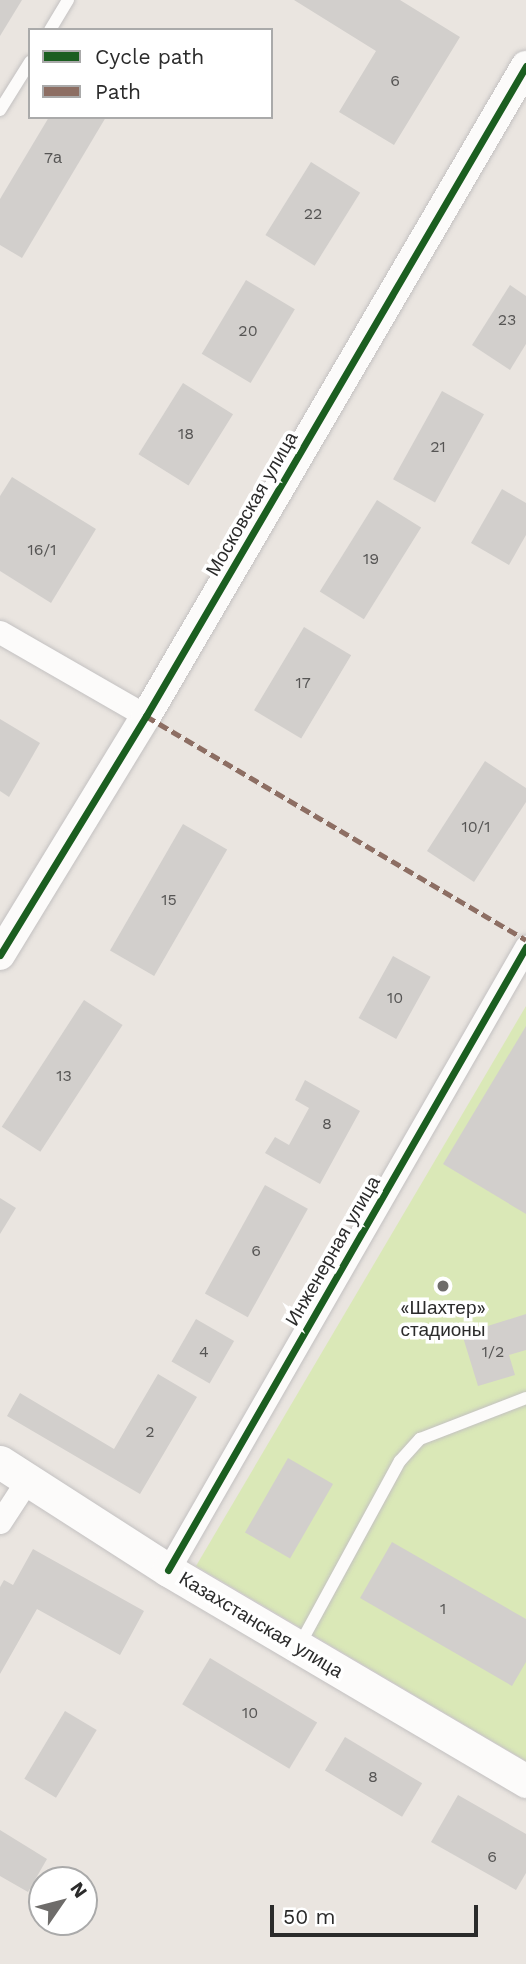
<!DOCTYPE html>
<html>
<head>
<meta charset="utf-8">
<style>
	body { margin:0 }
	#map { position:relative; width:526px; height:1964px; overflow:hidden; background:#eae5e0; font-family:"Work Sans",sans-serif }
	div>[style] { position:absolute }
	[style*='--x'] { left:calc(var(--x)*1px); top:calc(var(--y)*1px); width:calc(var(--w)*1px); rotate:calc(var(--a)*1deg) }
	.pitch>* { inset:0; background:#dae8b7 }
	.building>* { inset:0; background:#d2cfcc; transform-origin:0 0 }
	.roads { filter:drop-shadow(0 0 2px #c3c1c1) drop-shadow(0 0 2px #c3c1c1) }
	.service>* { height:12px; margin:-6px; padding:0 6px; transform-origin:6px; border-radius:6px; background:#fcfbfa }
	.minor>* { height:23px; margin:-11.5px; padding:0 11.5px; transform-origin:11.5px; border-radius:11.5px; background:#fcfbfa }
	.tertiary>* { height:30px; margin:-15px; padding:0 15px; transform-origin:15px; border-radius:15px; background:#fcfbfa }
	.secondary>* { height:33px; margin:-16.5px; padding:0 16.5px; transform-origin:16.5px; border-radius:16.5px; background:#fcfbfa }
	.quiet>* { height:5px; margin-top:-2.5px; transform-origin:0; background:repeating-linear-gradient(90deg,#8d6e63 0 10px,transparent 0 15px) }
	.cycleway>* { height:7px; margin:-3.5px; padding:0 3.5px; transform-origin:3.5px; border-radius:3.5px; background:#1b5e20 }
	.dots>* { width:19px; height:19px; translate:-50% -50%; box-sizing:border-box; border:4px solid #fff; border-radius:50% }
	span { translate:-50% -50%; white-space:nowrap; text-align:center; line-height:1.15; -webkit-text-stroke:7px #fff; paint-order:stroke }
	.number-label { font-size:16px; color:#565554 }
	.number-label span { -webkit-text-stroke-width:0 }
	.street-label { font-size:19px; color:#2b2b2b }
	.poi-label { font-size:19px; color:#2b2b2b }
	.legend { position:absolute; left:28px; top:28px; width:245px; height:91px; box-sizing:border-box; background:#fff; border:2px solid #aaa; margin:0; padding:9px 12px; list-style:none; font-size:21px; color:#2b2b2b }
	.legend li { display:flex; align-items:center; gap:14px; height:35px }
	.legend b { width:35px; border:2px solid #aaa }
	.north { position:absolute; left:28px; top:1866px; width:70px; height:70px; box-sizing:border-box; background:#fff; border:2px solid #aaa; border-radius:50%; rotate:55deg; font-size:19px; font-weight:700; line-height:28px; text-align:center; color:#2b2b2b }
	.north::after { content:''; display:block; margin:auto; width:24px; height:32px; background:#6e6c6a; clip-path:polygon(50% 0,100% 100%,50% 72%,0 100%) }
	.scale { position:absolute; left:270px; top:1905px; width:208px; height:32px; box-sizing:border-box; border:4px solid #2b2b2b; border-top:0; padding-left:9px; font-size:21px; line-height:24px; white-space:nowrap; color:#2b2b2b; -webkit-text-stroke:5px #fff; paint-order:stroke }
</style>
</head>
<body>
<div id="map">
	<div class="pitch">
		<i style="clip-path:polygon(526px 1006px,526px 1761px,196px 1566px)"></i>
	</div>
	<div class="building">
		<i style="clip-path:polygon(0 0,22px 0,0 36px)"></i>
		<i style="clip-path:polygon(294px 0,400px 0,460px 37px,394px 145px,339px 112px,376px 51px)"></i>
		<i style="clip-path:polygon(49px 117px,106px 117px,22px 258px,0 245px,0 199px)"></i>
		<i style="left:311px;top:162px;width:58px;height:86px;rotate:32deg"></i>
		<i style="left:246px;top:280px;width:57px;height:86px;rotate:31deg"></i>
		<i style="clip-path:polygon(510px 285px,526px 296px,526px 344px,510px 370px,472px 345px)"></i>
		<i style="left:183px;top:383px;width:59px;height:84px;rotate:32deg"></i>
		<i style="left:442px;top:391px;width:48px;height:101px;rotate:29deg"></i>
		<i style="clip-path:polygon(12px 477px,96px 529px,51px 603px,0 571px,0 496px)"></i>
		<i style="clip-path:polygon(502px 489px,526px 503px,526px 535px,509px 565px,471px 543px)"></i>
		<i style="left:377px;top:500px;width:52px;height:108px;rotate:32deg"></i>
		<i style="left:304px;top:627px;width:55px;height:97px;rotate:31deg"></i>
		<i style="clip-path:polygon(0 719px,40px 743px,9px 797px,0 791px)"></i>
		<i style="clip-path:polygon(485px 761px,526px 788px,526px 802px,474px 882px,427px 851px)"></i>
		<i style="left:183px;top:824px;width:51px;height:146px;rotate:30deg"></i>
		<i style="left:393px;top:956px;width:43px;height:71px;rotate:29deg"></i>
		<i style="left:84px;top:1000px;width:46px;height:151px;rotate:33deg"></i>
		<i style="clip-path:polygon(526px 1026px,526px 1214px,443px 1164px)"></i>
		<i style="clip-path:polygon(305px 1080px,360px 1111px,320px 1184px,265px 1153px,275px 1137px,289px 1145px,309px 1108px,295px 1100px)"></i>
		<i style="left:265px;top:1185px;width:49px;height:124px;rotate:29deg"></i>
		<i style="clip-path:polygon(0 1198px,16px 1208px,0 1234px)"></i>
		<i style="clip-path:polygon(526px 1314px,526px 1350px,509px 1355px,515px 1375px,478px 1386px,462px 1334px)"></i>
		<i style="left:196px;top:1319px;width:44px;height:49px;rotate:30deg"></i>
		<i style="clip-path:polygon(158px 1374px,197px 1397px,140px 1494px,7px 1416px,20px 1393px,114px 1449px)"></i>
		<i style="left:288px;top:1458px;width:52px;height:86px;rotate:30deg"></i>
		<i style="clip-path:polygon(392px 1542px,526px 1619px,526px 1662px,512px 1686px,360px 1598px)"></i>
		<i style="clip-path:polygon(33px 1549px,144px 1611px,120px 1655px,37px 1609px,0 1674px,0 1587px,4px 1580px,13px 1585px)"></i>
		<i style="left:210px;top:1658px;width:125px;height:54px;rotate:31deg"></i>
		<i style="left:65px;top:1711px;width:37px;height:79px;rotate:31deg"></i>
		<i style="left:345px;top:1737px;width:90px;height:39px;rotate:31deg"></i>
		<i style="clip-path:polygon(458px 1795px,526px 1834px,526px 1873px,516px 1890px,431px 1842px)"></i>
		<i style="clip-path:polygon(0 1830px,47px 1859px,28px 1892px,0 1876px)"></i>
	</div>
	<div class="roads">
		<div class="service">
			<i style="--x:50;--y:30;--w:35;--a:-59"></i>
			<i style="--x:0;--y:110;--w:57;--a:-58"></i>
			<i style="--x:299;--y:1646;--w:211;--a:-61.4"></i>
			<i style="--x:400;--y:1461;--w:30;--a:-48"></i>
			<i style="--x:420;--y:1439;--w:114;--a:-21.1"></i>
		</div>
		<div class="minor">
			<i style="--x:0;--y:632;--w:168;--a:29.9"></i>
			<i style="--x:0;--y:1522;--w:51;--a:-56.9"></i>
			<i style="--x:168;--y:1570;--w:719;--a:-60.12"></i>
		</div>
		<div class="tertiary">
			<i style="--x:0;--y:955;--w:280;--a:-58.6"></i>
			<i style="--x:146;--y:716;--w:753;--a:-59.69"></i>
		</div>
		<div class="secondary">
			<i style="--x:0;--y:1462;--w:200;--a:32.7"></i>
			<i style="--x:168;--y:1570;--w:416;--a:30.5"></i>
		</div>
	</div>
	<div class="quiet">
		<i style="--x:146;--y:716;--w:441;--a:30.5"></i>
	</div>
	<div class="cycleway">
		<i style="--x:0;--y:955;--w:280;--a:-58.6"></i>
		<i style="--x:146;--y:716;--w:753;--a:-59.69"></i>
		<i style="--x:168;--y:1570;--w:719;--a:-60.12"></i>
	</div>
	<div class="dots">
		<i style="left:443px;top:1286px;background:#6e6c6a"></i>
	</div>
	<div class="number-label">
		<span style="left:395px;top:81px">6</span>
		<span style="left:53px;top:158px">7а</span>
		<span style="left:313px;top:214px">22</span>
		<span style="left:507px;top:320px">23</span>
		<span style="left:248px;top:331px">20</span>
		<span style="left:186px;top:434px">18</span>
		<span style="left:438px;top:447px">21</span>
		<span style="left:42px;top:550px">16/1</span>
		<span style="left:371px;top:559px">19</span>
		<span style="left:303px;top:683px">17</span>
		<span style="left:476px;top:827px">10/1</span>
		<span style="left:169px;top:900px">15</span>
		<span style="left:395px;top:998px">10</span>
		<span style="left:64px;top:1076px">13</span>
		<span style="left:327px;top:1124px">8</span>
		<span style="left:256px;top:1251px">6</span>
		<span style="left:204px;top:1352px">4</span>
		<span style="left:493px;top:1352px">1/2</span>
		<span style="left:150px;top:1432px">2</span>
		<span style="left:443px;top:1609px">1</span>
		<span style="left:250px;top:1713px">10</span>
		<span style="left:373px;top:1777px">8</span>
		<span style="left:492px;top:1857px">6</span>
	</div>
	<div class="street-label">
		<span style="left:252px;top:504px;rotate:-60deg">Московская улица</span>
		<span style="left:333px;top:1251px;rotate:-60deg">Инженерная улица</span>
		<span style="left:261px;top:1625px;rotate:31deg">Казахстанская улица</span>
	</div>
	<div class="poi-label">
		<span style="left:443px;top:1319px">«Шахтер»<br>стадионы</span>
	</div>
	<ul class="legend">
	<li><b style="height:9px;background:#1b5e20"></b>Cycle path</li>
	<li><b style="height:9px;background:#8d6e63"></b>Path</li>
	</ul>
	<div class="north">N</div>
	<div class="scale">50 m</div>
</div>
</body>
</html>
